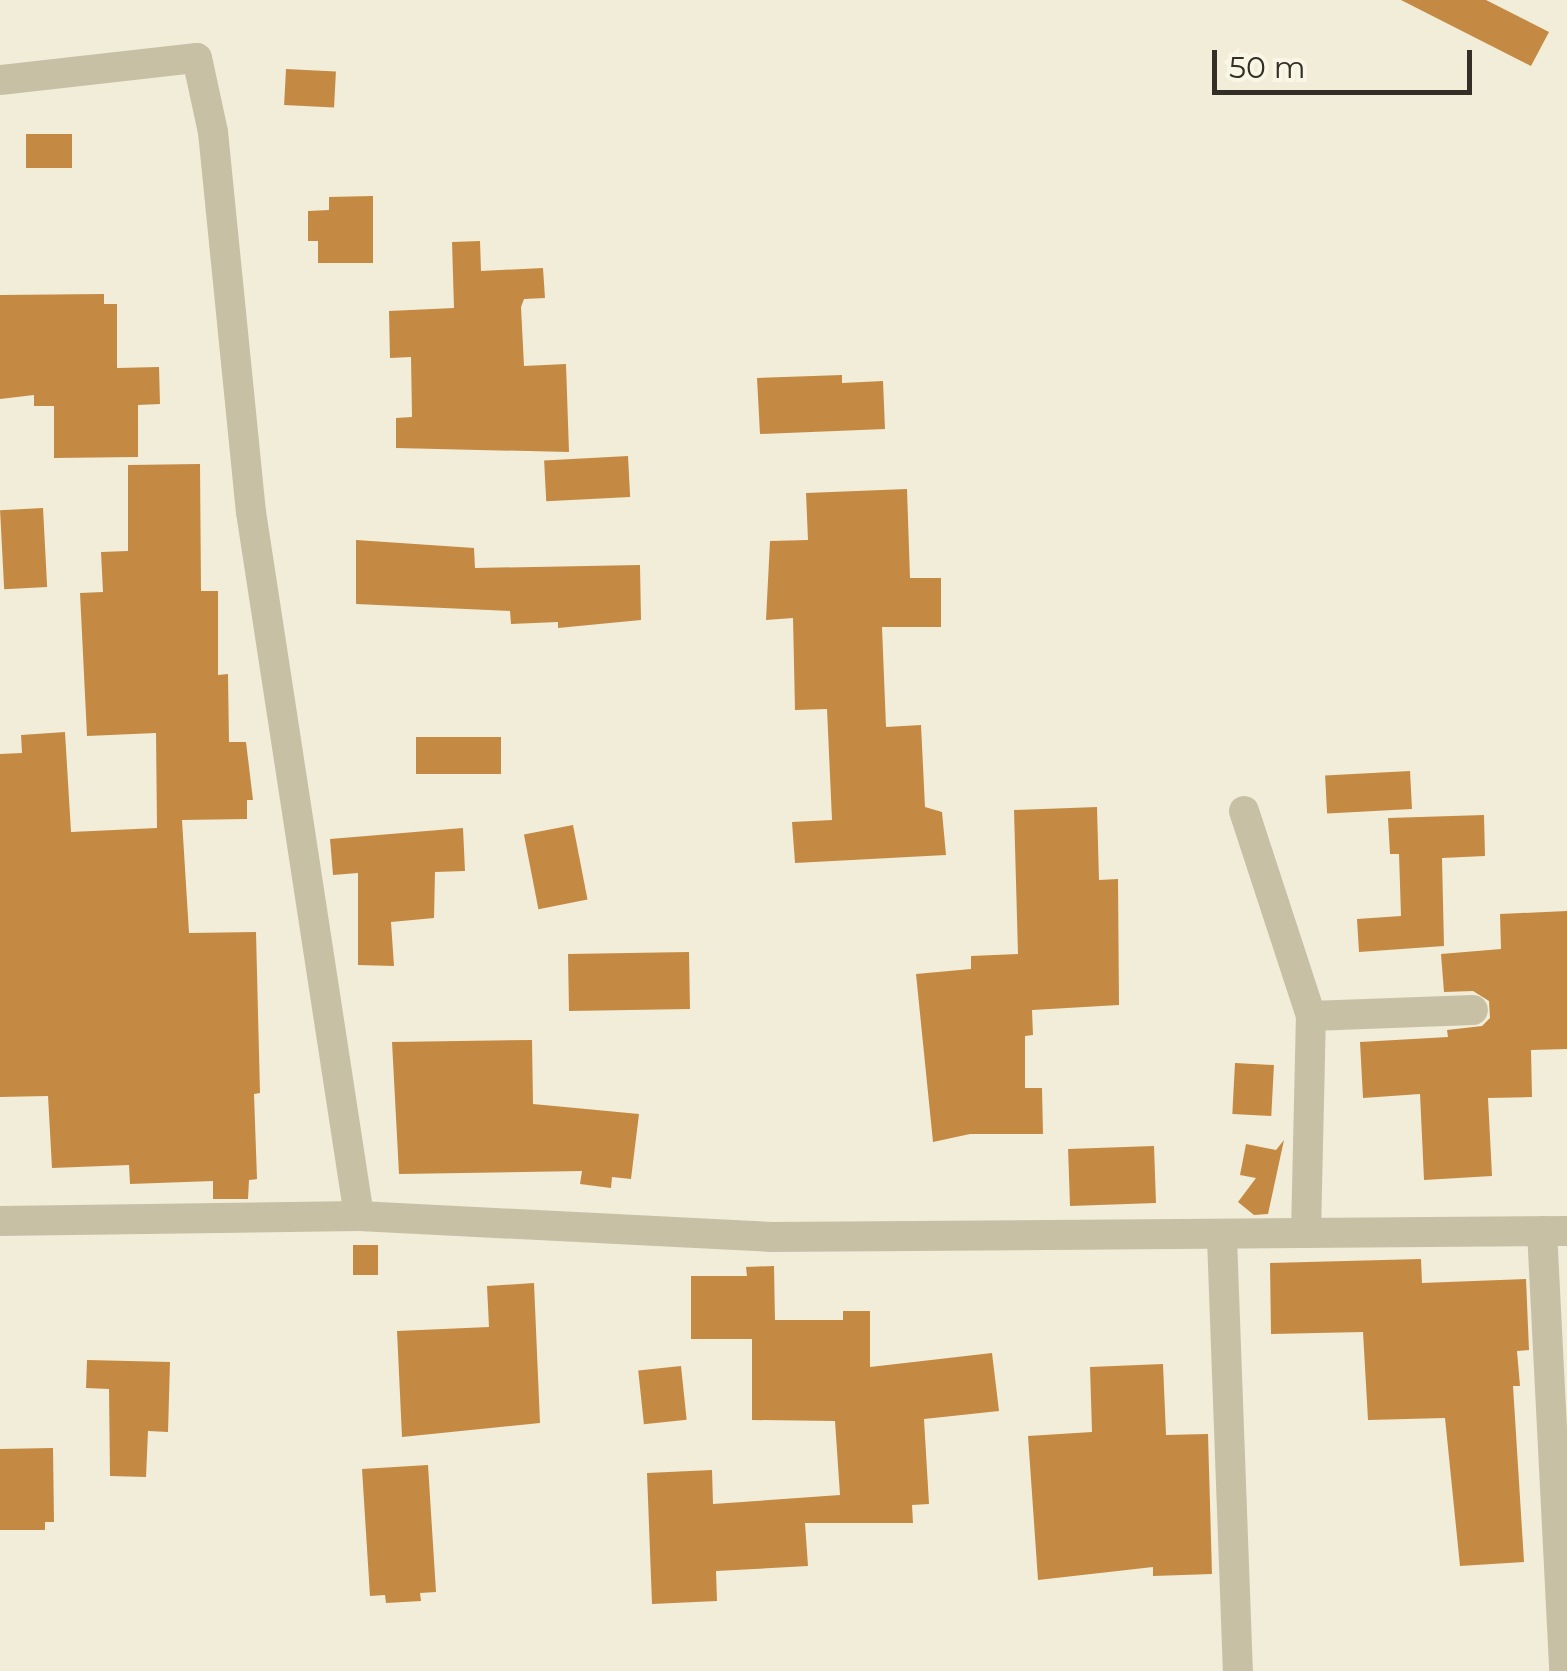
<!DOCTYPE html>
<html>
<head>
<meta charset="utf-8">
<style>
	body { margin:0 }
	#map { position:relative; width:1567px; height:1671px; overflow:hidden; background:#f1edd9; font-family:Montserrat,sans-serif }
	div>[style] { position:absolute }
	[style*='--x'] { left:calc(var(--x)*1px); top:calc(var(--y)*1px); width:calc(var(--w)*1px); rotate:calc(var(--a)*1deg) }
	.building>* { inset:0; background:#c48a43; transform-origin:0 0 }
	.minor>* { height:30px; margin:-15px; padding:0 15px; transform-origin:15px; border-radius:15px; background:#c8c0a5 }
	span { translate:-50% -50%; white-space:nowrap; text-align:center; line-height:1.15; -webkit-text-stroke:9px #f9f6e5; paint-order:stroke }
	.scale { position:absolute; left:1212px; top:50px; width:260px; height:45px; box-sizing:border-box; border:5px solid #342f26; border-top:0; padding-left:12px; font-size:30px; line-height:35px; white-space:nowrap; color:#342f26; -webkit-text-stroke:8px #f9f6e5; paint-order:stroke }
</style>
</head>
<body>
<div id="map">
	<div class="building">
		<i style="clip-path:polygon(1401px 0,1486px 0,1549px 32px,1531px 66px)"></i>
		<i style="left:286px;top:69px;width:50px;height:36px;rotate:3deg"></i>
		<i style="left:72px;top:134px;width:34px;height:46px;rotate:90deg"></i>
		<i style="clip-path:polygon(373px 196px,373px 263px,318px 263px,318px 241px,308px 241px,308px 211px,329px 210px,329px 197px)"></i>
		<i style="clip-path:polygon(480px 241px,481px 271px,543px 268px,545px 298px,524px 299px,521px 307px,524px 366px,566px 364px,569px 452px,396px 448px,396px 418px,412px 417px,411px 357px,390px 358px,389px 311px,454px 308px,452px 242px)"></i>
		<i style="clip-path:polygon(104px 294px,104px 304px,117px 304px,117px 368px,159px 367px,160px 404px,138px 405px,138px 457px,54px 458px,54px 406px,34px 406px,34px 395px,0 399px,0 295px)"></i>
		<i style="clip-path:polygon(842px 375px,842px 383px,883px 381px,885px 429px,760px 434px,757px 378px)"></i>
		<i style="left:628px;top:456px;width:41px;height:84px;rotate:87deg"></i>
		<i style="clip-path:polygon(200px 464px,201px 591px,218px 591px,218px 675px,228px 674px,229px 742px,246px 742px,253px 800px,247px 800px,247px 819px,182px 820px,189px 933px,256px 932px,260px 1093px,254px 1094px,257px 1179px,249px 1180px,248px 1199px,213px 1199px,213px 1181px,130px 1184px,129px 1165px,52px 1168px,48px 1096px,0 1097px,0 754px,22px 753px,21px 735px,65px 732px,71px 832px,157px 828px,156px 733px,87px 736px,80px 593px,103px 592px,101px 552px,128px 551px,128px 465px)"></i>
		<i style="clip-path:polygon(907px 489px,910px 578px,941px 578px,941px 627px,882px 627px,886px 727px,921px 725px,925px 807px,942px 812px,946px 855px,795px 863px,792px 822px,832px 820px,827px 709px,795px 710px,793px 618px,766px 620px,770px 541px,808px 540px,806px 493px)"></i>
		<i style="left:43px;top:508px;width:79px;height:43px;rotate:87deg"></i>
		<i style="clip-path:polygon(356px 540px,474px 548px,475px 568px,640px 565px,641px 620px,558px 628px,558px 622px,511px 624px,510px 611px,356px 604px)"></i>
		<i style="left:416px;top:737px;width:85px;height:37px"></i>
		<i style="left:1410px;top:771px;width:38px;height:85px;rotate:87deg"></i>
		<i style="clip-path:polygon(1097px 807px,1099px 880px,1118px 879px,1119px 1005px,1032px 1010px,1033px 1035px,1025px 1036px,1025px 1088px,1042px 1088px,1043px 1134px,970px 1134px,933px 1142px,916px 974px,971px 969px,971px 956px,1018px 954px,1014px 810px)"></i>
		<i style="clip-path:polygon(1484px 815px,1485px 856px,1442px 858px,1444px 946px,1359px 952px,1357px 919px,1401px 916px,1399px 854px,1390px 854px,1388px 818px)"></i>
		<i style="left:573px;top:825px;width:76px;height:50px;rotate:79deg"></i>
		<i style="clip-path:polygon(463px 828px,465px 871px,435px 872px,434px 918px,391px 922px,394px 966px,358px 965px,358px 873px,333px 875px,330px 839px)"></i>
		<i style="clip-path:polygon(1567px 911px,1567px 1049px,1531px 1050px,1532px 1097px,1488px 1098px,1492px 1176px,1424px 1180px,1420px 1094px,1363px 1098px,1360px 1042px,1448px 1037px,1447px 1030px,1482px 1026px,1490px 1018px,1489px 1001px,1473px 991px,1444px 992px,1441px 954px,1501px 949px,1500px 914px)"></i>
		<i style="left:689px;top:952px;width:57px;height:121px;rotate:89deg"></i>
		<i style="clip-path:polygon(532px 1040px,533px 1104px,639px 1114px,631px 1179px,612px 1177px,611px 1188px,580px 1184px,582px 1171px,399px 1174px,392px 1042px)"></i>
		<i style="left:1235px;top:1063px;width:39px;height:51px;rotate:3deg"></i>
		<i style="clip-path:polygon(1284px 1140px,1268px 1214px,1254px 1215px,1238px 1202px,1256px 1178px,1240px 1175px,1246px 1144px,1276px 1150px)"></i>
		<i style="left:1154px;top:1146px;width:57px;height:86px;rotate:88deg"></i>
		<i style="left:353px;top:1245px;width:25px;height:30px"></i>
		<i style="clip-path:polygon(1421px 1259px,1422px 1283px,1526px 1279px,1529px 1350px,1517px 1351px,1520px 1386px,1513px 1386px,1524px 1562px,1460px 1566px,1445px 1418px,1368px 1420px,1363px 1332px,1271px 1334px,1270px 1263px)"></i>
		<i style="clip-path:polygon(774px 1266px,775px 1320px,843px 1320px,843px 1311px,870px 1311px,870px 1367px,992px 1353px,999px 1411px,924px 1419px,929px 1504px,912px 1505px,913px 1523px,805px 1523px,808px 1566px,716px 1571px,717px 1601px,652px 1604px,647px 1473px,712px 1470px,713px 1504px,840px 1495px,835px 1421px,752px 1420px,752px 1339px,691px 1339px,691px 1276px,747px 1276px,746px 1267px)"></i>
		<i style="clip-path:polygon(534px 1283px,540px 1423px,402px 1437px,397px 1331px,489px 1327px,487px 1286px)"></i>
		<i style="clip-path:polygon(87px 1360px,170px 1362px,168px 1432px,148px 1431px,146px 1477px,110px 1476px,109px 1389px,86px 1388px)"></i>
		<i style="clip-path:polygon(1163px 1364px,1166px 1435px,1208px 1434px,1212px 1574px,1153px 1576px,1153px 1567px,1038px 1580px,1028px 1436px,1092px 1432px,1090px 1367px)"></i>
		<i style="left:681px;top:1366px;width:54px;height:43px;rotate:84deg"></i>
		<i style="clip-path:polygon(53px 1448px,54px 1522px,45px 1522px,45px 1530px,0 1530px,0 1449px)"></i>
		<i style="clip-path:polygon(428px 1465px,436px 1592px,420px 1593px,421px 1601px,386px 1603px,385px 1595px,370px 1596px,362px 1469px)"></i>
	</div>
	<div class="minor">
		<i style="--x:0;--y:80;--w:198;--a:-6.4"></i>
		<i style="--x:197;--y:58;--w:76;--a:77.8"></i>
		<i style="--x:213;--y:132;--w:382;--a:84.3"></i>
		<i style="--x:251;--y:512;--w:712;--a:81.28"></i>
		<i style="--x:1244;--y:811;--w:216;--a:71.9"></i>
		<i style="--x:0;--y:1221;--w:359;--a:-0.8"></i>
		<i style="--x:359;--y:1216;--w:413;--a:2.9"></i>
		<i style="--x:771;--y:1237;--w:796;--a:-0.43"></i>
		<i style="--x:1542;--y:1231;--w:441;--a:87.1"></i>
		<i style="--x:1306;--y:1233;--w:217;--a:-88.7"></i>
		<i style="--x:1311;--y:1016;--w:162;--a:-2.1"></i>
		<i style="--x:1222;--y:1238;--w:433;--a:87.9"></i>
	</div>
	<div class="scale">50 m</div>
</div>
</body>
</html>
